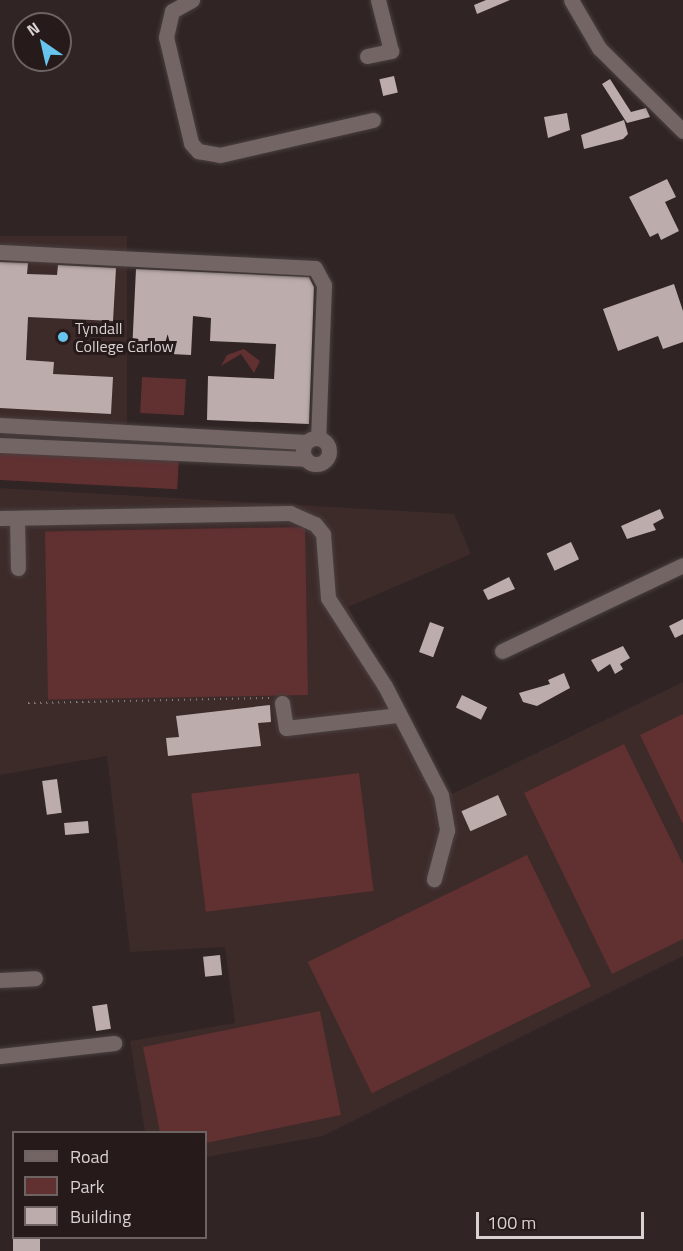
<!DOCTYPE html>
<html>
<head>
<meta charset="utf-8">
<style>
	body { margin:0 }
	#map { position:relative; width:683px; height:1251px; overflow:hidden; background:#302424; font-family:"Titillium Web",sans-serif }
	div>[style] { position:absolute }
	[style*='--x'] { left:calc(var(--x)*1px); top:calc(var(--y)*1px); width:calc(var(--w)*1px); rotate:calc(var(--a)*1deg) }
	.built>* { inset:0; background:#3d2b2a; transform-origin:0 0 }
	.green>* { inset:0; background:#613031; transform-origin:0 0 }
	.building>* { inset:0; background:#bcadac; transform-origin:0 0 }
	.path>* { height:2px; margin-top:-1px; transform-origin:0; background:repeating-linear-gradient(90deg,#887e7e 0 1.5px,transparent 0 6px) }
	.roads { filter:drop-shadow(0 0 2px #494040) drop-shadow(0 0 2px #494040) }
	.minor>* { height:15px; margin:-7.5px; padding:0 7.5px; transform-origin:7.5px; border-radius:7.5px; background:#746565 }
	.minor>.ring { margin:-7.5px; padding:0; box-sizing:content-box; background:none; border:15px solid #746565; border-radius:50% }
	.dots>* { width:16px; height:16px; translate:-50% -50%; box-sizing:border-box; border:3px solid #261a1a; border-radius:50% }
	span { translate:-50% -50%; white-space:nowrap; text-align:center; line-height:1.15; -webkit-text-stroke:6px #261a1a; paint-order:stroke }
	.poi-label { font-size:16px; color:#d9d1d1 }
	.left { translate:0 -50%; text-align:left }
	.legend { position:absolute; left:12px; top:1131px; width:195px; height:108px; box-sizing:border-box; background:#261a1a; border:2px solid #6e6363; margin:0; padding:8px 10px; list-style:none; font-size:18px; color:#d9d1d1 }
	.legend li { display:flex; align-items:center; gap:12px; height:30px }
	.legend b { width:30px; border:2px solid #6e6363 }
	.north { position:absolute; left:12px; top:12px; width:60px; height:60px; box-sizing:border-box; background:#261a1a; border:2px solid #6e6363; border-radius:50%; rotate:326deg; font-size:16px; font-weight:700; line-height:24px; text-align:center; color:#d9d1d1 }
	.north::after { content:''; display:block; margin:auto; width:21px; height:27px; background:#66c4ef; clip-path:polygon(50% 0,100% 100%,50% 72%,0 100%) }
	.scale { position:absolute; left:476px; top:1212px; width:168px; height:27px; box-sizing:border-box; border:3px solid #d9d1d1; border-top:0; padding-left:8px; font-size:18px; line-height:21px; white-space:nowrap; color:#d9d1d1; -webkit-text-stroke:4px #261a1a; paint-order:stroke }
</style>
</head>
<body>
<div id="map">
	<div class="built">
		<i style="left:0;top:236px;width:127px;height:201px"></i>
		<i style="clip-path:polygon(0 488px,454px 514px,471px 554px,348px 607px,452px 794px,683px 682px,683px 956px,323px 1136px,206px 1157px,206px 1132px,145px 1132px,130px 1041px,235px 1023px,225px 947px,130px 952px,107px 756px,0 775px)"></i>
	</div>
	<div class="green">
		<i style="clip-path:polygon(244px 349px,260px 361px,254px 373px,241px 354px,221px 366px,227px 355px)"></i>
		<i style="left:142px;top:377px;width:44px;height:36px;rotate:3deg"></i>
		<i style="left:0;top:452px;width:179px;height:28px;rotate:3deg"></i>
		<i style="left:305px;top:527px;width:168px;height:260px;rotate:89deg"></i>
		<i style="clip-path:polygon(683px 714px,683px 824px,640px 735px)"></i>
		<i style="clip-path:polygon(624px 744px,683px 864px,683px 939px,612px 974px,524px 793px)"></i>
		<i style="left:359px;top:773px;width:119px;height:169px;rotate:83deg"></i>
		<i style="left:527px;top:855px;width:146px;height:244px;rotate:64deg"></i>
		<i style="clip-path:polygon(320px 1011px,341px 1115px,206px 1143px,206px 1132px,160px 1132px,143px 1047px)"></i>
	</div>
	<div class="building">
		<i style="clip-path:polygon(486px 0,510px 0,477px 14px,474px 5px)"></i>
		<i style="left:394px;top:76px;width:17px;height:15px;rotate:77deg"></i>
		<i style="clip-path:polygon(610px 79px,631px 112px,646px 108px,650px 117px,627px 123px,602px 84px)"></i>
		<i style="clip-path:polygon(567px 113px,570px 130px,548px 138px,544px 117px)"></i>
		<i style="clip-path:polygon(624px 120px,628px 134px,623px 139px,584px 149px,581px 135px)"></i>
		<i style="clip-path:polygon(667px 179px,676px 197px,665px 202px,679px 231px,661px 240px,658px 233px,650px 237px,629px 197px)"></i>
		<i style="clip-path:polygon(0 262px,28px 263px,27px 274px,57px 275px,58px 265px,116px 268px,113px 321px,28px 317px,26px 360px,54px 362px,53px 374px,113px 377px,111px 414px,0 408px)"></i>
		<i style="clip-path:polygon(136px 269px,309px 277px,314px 287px,309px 424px,207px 420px,208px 376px,274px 379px,276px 344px,210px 341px,211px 318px,193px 316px,191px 355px,132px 352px)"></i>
		<i style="clip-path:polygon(674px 284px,683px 311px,683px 342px,663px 349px,658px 336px,618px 351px,603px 309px)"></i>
		<i style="clip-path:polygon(660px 509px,664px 518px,653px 524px,656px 530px,627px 539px,621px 526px)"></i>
		<i style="left:571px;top:542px;width:19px;height:27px;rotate:65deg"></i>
		<i style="clip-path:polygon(509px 577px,515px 589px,488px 600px,483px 590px)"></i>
		<i style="clip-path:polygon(683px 619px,683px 634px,675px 638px,669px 626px)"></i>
		<i style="left:430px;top:622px;width:15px;height:32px;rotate:20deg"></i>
		<i style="clip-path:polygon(623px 646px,630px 658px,620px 664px,623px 669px,615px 674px,610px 664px,598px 672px,591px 660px)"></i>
		<i style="clip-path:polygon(564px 673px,570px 688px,537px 706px,523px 702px,519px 693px,550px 684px,548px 680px)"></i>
		<i style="left:462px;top:695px;width:28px;height:14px;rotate:26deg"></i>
		<i style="clip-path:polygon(270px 705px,271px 722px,258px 723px,261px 746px,168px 756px,166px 738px,179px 737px,176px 716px)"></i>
		<i style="left:57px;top:779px;width:34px;height:15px;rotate:82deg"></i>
		<i style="left:498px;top:795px;width:22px;height:40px;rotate:66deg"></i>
		<i style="left:88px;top:821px;width:12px;height:24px;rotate:85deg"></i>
		<i style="left:220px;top:955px;width:20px;height:17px;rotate:84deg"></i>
		<i style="left:107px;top:1004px;width:25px;height:15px;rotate:81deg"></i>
		<i style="left:13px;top:1238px;width:27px;height:13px"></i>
	</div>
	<div class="path">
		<i style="--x:28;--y:703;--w:243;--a:-1.2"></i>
	</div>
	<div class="roads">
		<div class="minor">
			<i style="--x:192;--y:0;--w:23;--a:151"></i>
			<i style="--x:172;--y:11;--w:27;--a:103"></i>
			<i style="--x:166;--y:37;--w:109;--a:76.7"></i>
			<i style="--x:191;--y:143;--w:11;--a:49"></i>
			<i style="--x:198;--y:151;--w:22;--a:10"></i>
			<i style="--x:220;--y:155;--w:157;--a:-12.9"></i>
			<i style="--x:571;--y:0;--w:56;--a:59.7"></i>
			<i style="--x:599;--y:48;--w:118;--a:44.7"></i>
			<i style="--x:367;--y:56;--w:25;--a:-12"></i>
			<i style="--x:391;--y:51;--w:53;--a:-104.3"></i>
			<i style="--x:0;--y:252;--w:315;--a:2.9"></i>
			<i style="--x:315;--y:268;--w:19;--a:62"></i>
			<i style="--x:324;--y:285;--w:153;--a:92.2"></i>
			<i style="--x:0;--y:425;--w:306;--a:3.2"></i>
			<i class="ring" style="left:303px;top:438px;width:11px;height:11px"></i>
			<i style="--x:0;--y:445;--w:306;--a:2.6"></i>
			<i style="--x:0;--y:518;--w:290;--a:-1"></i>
			<i style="--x:290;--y:513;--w:27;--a:24"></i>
			<i style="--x:315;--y:524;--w:13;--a:51"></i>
			<i style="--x:323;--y:534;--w:64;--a:85.5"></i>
			<i style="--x:328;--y:598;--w:105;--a:57.1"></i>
			<i style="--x:385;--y:686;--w:123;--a:62.8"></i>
			<i style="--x:441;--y:795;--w:36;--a:80"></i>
			<i style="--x:447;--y:830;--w:51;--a:104.9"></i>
			<i style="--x:17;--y:518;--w:50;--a:88.9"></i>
			<i style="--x:502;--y:651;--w:200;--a:-25.4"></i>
			<i style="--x:282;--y:703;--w:25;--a:81"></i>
			<i style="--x:286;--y:728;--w:114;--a:-6.6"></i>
			<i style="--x:0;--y:980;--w:35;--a:-3"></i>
			<i style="--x:0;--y:1056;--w:115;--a:-6.5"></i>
		</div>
	</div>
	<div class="dots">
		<i style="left:63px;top:337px;background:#66c4ef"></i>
	</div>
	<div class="poi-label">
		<span class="left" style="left:75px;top:337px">Tyndall<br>College Carlow</span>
	</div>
	<ul class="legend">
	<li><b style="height:8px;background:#746565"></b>Road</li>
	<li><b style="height:16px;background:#613031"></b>Park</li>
	<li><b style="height:16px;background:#bcadac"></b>Building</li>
	</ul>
	<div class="north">N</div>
	<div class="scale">100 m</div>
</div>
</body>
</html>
